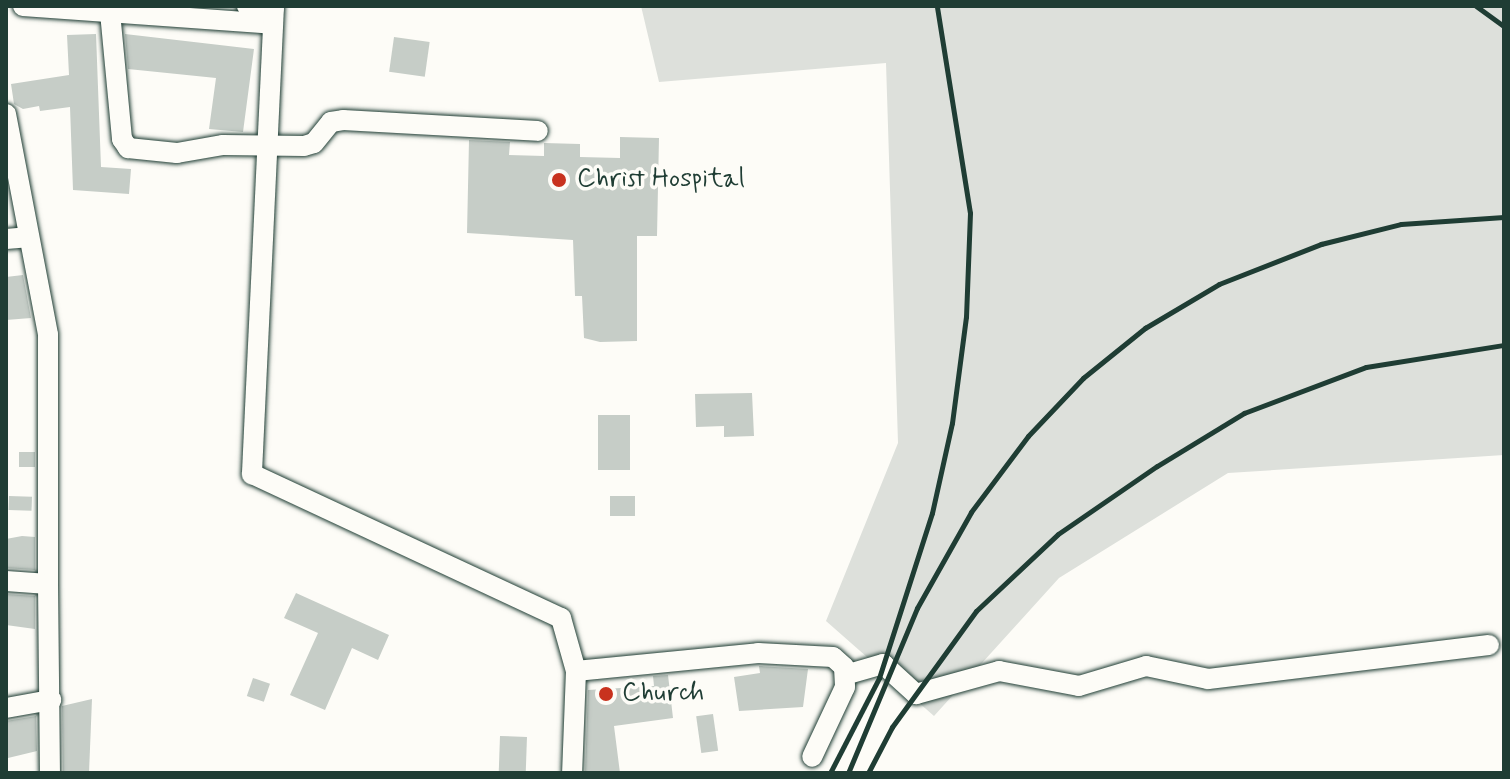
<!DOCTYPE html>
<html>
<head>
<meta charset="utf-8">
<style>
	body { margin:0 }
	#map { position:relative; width:1510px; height:779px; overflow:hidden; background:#fdfcf7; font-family:Mynerve,sans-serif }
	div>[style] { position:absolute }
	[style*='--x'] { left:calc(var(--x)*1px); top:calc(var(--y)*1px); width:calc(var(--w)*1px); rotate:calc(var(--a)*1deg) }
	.green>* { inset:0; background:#dde0db }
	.building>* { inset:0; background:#c6cdc7; transform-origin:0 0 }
	.roads { filter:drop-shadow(0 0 2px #1f3d34) drop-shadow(0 0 2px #1f3d34) }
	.minor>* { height:20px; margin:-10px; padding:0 10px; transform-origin:10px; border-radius:10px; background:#fdfcf7 }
	.rail>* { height:5px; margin:-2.5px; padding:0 2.5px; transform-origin:2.5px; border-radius:2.5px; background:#1f3d34 }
	.dots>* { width:22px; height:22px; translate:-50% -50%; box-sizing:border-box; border:4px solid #fdfcf7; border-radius:50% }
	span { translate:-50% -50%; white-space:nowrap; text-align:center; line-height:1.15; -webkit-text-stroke:7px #fdfcf7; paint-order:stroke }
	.poi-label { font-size:26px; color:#1f3d34 }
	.left { translate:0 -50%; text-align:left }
	.frame { position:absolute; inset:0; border:8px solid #1f3d34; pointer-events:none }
</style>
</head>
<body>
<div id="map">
	<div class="green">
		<i style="clip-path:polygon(641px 6px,1504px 6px,1504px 455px,1228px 473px,1059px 578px,934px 716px,826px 621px,898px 443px,886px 63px,659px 82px)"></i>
	</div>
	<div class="building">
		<i style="clip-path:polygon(96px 34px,101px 167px,131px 169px,129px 194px,73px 190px,70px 107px,40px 111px,39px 106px,23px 109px,14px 104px,11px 84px,69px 75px,67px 35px)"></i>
		<i style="clip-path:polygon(125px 34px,254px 49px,243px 132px,209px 129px,216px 78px,128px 69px)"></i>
		<i style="left:394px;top:37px;width:36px;height:35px;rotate:8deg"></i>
		<i style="clip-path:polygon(620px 137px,659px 138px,657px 236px,637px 236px,637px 341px,600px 342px,584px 338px,582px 296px,575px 296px,573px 240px,467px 233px,469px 140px,510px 142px,509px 155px,544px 156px,544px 143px,580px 144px,580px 157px,620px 158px)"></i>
		<i style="clip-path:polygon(23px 275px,31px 318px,6px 320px,6px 277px)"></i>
		<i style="clip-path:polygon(752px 393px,754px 436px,724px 437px,724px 426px,696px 427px,695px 394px)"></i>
		<i style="left:598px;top:415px;width:32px;height:55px"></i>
		<i style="left:19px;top:452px;width:16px;height:15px"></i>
		<i style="left:9px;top:496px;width:23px;height:14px;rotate:2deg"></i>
		<i style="left:610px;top:496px;width:25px;height:20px"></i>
		<i style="clip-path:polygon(22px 536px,35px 537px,35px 570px,6px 568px,6px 539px)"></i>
		<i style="clip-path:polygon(296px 593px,389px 635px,378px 660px,352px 648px,325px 710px,290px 695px,318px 633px,284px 618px)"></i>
		<i style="clip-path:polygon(6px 594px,35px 596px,35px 629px,6px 625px)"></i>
		<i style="clip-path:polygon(759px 666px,808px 669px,803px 707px,739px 711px,734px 677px,760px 673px)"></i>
		<i style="clip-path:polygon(668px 675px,673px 718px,614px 726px,620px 773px,585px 773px,588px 690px,654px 686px,653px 676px)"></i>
		<i style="left:253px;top:678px;width:18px;height:19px;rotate:19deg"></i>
		<i style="clip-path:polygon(92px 699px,89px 773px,63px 773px,62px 706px)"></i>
		<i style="left:713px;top:714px;width:37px;height:17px;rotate:82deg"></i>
		<i style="clip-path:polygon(36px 716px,37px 751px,8px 758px,6px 721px)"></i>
		<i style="left:500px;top:736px;width:27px;height:37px;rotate:2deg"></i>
	</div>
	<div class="roads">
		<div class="minor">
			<i style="--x:23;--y:6;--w:250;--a:4.1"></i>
			<i style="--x:247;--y:6;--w:27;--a:6"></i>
			<i style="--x:274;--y:6;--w:469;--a:92.7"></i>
			<i style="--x:252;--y:474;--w:341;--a:25"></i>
			<i style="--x:561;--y:618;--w:55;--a:74.2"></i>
			<i style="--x:576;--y:671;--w:102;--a:92.2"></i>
			<i style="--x:110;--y:12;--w:128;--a:84.6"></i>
			<i style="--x:122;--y:139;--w:11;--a:56"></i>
			<i style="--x:128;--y:148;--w:49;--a:5.8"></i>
			<i style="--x:177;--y:153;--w:47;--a:-9.9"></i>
			<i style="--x:223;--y:145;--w:81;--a:0.7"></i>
			<i style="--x:304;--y:146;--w:10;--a:-17"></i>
			<i style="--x:314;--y:143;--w:27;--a:-51"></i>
			<i style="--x:331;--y:122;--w:12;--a:-9"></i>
			<i style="--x:343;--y:120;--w:195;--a:3.2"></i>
			<i style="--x:6;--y:114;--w:225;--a:79.2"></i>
			<i style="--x:48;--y:335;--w:249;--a:90"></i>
			<i style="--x:48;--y:584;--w:42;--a:-175.9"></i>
			<i style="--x:6;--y:239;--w:21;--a:-5"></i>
			<i style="--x:48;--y:584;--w:189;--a:89.4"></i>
			<i style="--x:576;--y:671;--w:183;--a:-5.6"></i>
			<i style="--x:758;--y:653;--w:75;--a:3.1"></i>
			<i style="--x:833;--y:657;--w:15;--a:42"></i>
			<i style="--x:844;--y:667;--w:20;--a:87"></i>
			<i style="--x:845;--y:687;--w:77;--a:115.2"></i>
			<i style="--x:845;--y:675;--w:40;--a:-16"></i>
			<i style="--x:883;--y:664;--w:45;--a:42.3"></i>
			<i style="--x:916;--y:694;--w:86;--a:-15.5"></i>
			<i style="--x:999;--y:671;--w:81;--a:10.6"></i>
			<i style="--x:1079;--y:686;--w:70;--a:-16.6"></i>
			<i style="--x:1146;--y:666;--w:63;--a:11.8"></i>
			<i style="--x:1208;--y:679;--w:283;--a:-6.9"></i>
			<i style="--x:6;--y:708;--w:46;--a:-10.1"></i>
		</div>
	</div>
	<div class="rail">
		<i style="--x:1476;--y:6;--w:34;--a:36"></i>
		<i style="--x:830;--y:773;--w:107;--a:-62.7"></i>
		<i style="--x:879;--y:678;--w:173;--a:-72.2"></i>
		<i style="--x:932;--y:513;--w:92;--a:-77.5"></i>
		<i style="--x:952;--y:423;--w:107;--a:-82.5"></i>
		<i style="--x:966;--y:317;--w:104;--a:-87.8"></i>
		<i style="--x:970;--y:213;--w:210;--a:-99.1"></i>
		<i style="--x:848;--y:773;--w:179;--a:-67.3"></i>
		<i style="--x:917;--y:608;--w:110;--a:-60.6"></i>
		<i style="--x:971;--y:512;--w:95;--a:-53.1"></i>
		<i style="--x:1028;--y:436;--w:80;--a:-46.5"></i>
		<i style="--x:1083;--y:378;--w:80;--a:-38.9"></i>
		<i style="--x:1145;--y:328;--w:86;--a:-30.7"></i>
		<i style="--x:1219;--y:284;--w:110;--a:-21.4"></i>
		<i style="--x:1321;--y:244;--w:82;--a:-14"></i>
		<i style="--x:1401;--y:224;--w:103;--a:-3.9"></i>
		<i style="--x:868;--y:773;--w:52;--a:-62.4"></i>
		<i style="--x:892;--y:727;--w:143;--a:-54.1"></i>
		<i style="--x:976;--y:611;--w:112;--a:-43.2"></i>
		<i style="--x:1058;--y:534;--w:120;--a:-34.5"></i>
		<i style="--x:1157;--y:466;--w:102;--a:-31.3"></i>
		<i style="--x:1244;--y:413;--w:130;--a:-20.7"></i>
		<i style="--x:1366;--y:367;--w:140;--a:-9.1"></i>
	</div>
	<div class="dots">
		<i style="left:559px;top:180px;background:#c8321e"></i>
		<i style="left:606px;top:694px;background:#c8321e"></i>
	</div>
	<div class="poi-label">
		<span class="left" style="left:577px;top:180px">Christ Hospital</span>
		<span class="left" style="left:622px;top:694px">Church</span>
	</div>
	<div class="frame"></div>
</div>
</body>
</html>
